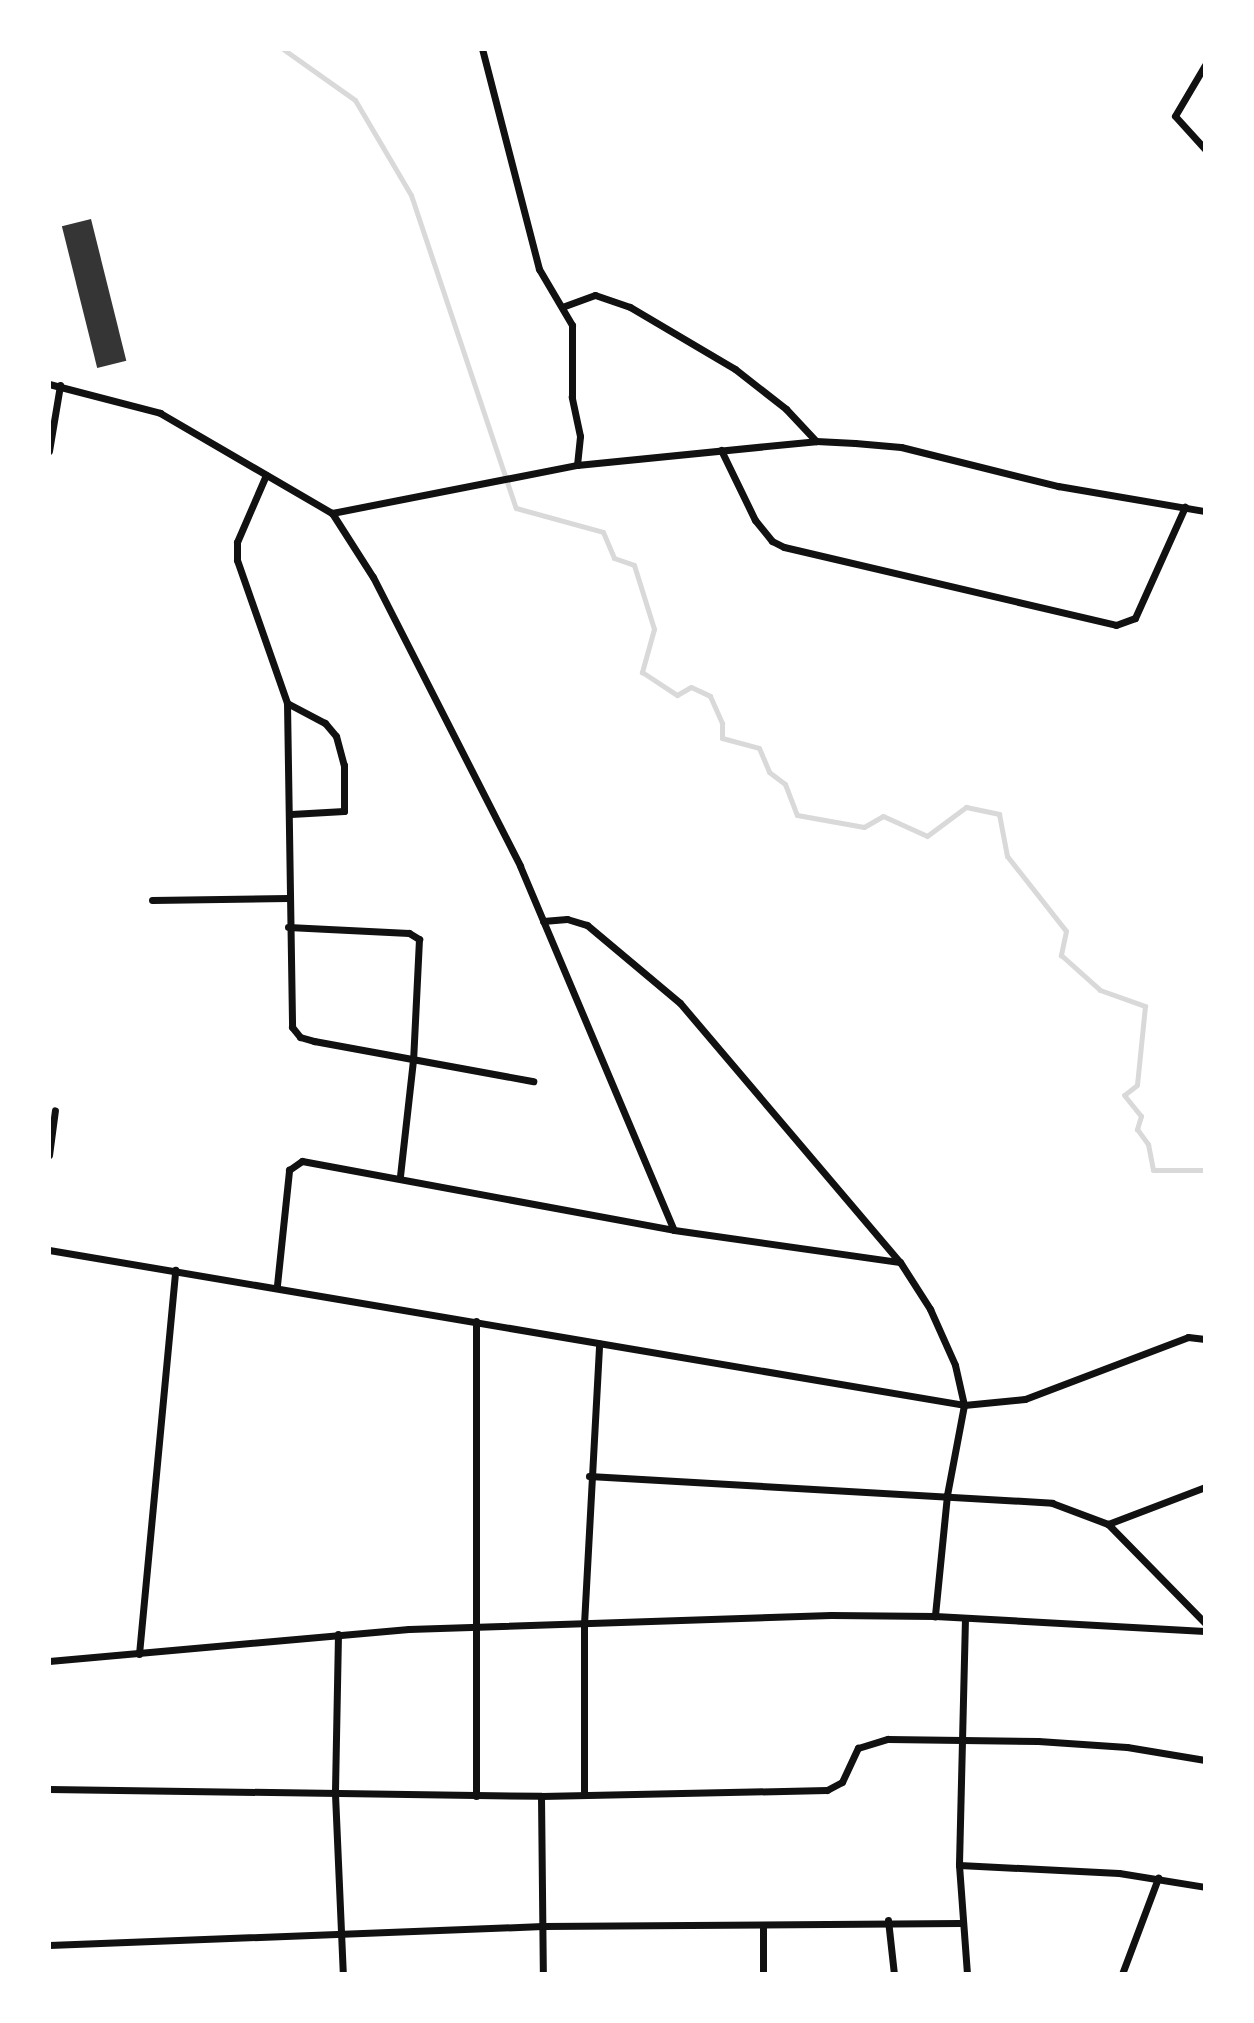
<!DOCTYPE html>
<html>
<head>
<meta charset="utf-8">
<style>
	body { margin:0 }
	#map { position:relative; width:1254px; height:2023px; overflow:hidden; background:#fff; font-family:"IBM Plex Sans",sans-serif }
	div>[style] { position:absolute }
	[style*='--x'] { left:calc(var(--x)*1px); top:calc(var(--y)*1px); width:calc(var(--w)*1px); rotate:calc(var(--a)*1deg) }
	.stream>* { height:5px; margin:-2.5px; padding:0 2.5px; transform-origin:2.5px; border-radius:2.5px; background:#d9d9d9 }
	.building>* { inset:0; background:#353535; transform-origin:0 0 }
	.service>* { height:3.5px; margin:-1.75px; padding:0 1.75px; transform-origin:1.75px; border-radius:1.75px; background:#111 }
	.minor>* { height:7px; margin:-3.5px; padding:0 3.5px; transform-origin:3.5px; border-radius:3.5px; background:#111 }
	span { translate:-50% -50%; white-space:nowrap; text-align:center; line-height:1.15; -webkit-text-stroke:6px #fff; paint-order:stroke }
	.frame { position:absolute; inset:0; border:51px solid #fff; pointer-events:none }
</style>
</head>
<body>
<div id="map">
	<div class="stream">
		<i style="--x:283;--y:49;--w:88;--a:35.3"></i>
		<i style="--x:355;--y:100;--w:110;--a:59.5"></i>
		<i style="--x:411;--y:195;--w:330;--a:71.5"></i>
		<i style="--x:516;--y:508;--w:90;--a:15.4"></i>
		<i style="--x:603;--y:532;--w:28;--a:67"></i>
		<i style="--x:614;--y:558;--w:21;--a:19"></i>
		<i style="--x:634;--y:565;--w:67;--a:72.6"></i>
		<i style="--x:654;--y:629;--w:45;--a:105.6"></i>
		<i style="--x:642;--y:672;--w:42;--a:33.3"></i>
		<i style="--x:677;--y:695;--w:16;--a:-30"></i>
		<i style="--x:691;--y:687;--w:21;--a:25"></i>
		<i style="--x:710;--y:696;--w:30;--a:66"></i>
		<i style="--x:722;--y:723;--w:15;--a:90"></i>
		<i style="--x:722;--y:738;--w:38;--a:15"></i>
		<i style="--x:759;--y:748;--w:26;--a:67"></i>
		<i style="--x:769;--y:772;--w:20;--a:37"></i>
		<i style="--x:785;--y:784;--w:33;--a:69"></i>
		<i style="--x:797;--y:815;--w:68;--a:10.2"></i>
		<i style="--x:864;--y:827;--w:22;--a:-30"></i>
		<i style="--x:883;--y:816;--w:48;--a:24.4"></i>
		<i style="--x:927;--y:836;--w:49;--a:-36.6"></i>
		<i style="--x:966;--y:807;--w:34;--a:12"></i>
		<i style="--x:999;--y:814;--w:43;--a:79.2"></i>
		<i style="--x:1007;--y:856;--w:95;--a:51.8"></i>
		<i style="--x:1066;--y:931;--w:25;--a:102"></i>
		<i style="--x:1061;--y:955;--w:52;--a:41.9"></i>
		<i style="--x:1100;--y:990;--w:48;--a:19.6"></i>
		<i style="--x:1145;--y:1006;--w:79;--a:95.8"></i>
		<i style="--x:1137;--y:1085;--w:16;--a:142"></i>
		<i style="--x:1124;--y:1095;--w:27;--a:51"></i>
		<i style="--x:1141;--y:1116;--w:14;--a:107"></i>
		<i style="--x:1137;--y:1129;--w:19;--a:54"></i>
		<i style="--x:1148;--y:1144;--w:26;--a:79"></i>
		<i style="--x:1153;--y:1170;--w:52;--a:0"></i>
	</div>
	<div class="building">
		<i style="left:91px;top:219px;width:146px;height:30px;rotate:76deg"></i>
	</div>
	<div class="service">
		<i style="--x:49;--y:281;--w:24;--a:90"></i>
	</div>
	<div class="minor">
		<i style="--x:1205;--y:65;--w:59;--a:120.5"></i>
		<i style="--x:1175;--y:116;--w:45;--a:47.7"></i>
		<i style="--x:562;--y:307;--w:35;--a:-20"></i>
		<i style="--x:595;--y:295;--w:37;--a:19"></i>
		<i style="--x:630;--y:307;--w:122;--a:30.6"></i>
		<i style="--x:735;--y:369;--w:65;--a:38.1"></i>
		<i style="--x:786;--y:409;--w:44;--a:46.8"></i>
		<i style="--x:49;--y:384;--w:115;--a:14.6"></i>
		<i style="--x:160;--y:413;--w:199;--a:30.2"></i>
		<i style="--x:332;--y:513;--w:76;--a:57.4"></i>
		<i style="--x:373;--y:577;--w:324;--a:63"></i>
		<i style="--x:520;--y:866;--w:395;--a:67.1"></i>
		<i style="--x:721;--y:450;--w:78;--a:64.1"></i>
		<i style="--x:755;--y:520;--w:27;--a:51"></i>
		<i style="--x:772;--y:541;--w:13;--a:27"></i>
		<i style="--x:784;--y:547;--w:341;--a:13.2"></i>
		<i style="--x:1116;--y:625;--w:20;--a:-20"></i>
		<i style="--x:1135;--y:618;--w:122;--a:-65.8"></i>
		<i style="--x:49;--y:451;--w:67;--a:-80.5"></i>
		<i style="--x:577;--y:465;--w:240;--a:-5.7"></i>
		<i style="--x:816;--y:441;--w:39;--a:3"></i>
		<i style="--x:855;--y:443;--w:46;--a:5"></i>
		<i style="--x:901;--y:447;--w:162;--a:14"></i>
		<i style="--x:1058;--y:486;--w:149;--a:9.7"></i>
		<i style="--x:266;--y:475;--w:73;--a:113.4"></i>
		<i style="--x:237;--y:542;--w:18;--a:90"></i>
		<i style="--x:237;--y:560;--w:151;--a:70.7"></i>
		<i style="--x:287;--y:703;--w:324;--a:89.1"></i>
		<i style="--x:292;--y:1027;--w:13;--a:51"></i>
		<i style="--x:300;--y:1037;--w:15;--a:16"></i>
		<i style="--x:314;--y:1041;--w:223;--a:10.4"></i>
		<i style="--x:332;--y:513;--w:250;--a:-11.1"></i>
		<i style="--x:577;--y:465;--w:29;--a:-84"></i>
		<i style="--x:580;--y:436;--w:40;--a:-102"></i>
		<i style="--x:572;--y:397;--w:72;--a:-90"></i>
		<i style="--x:572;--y:325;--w:65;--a:-120.5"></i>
		<i style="--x:539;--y:269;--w:227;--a:-104.5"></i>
		<i style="--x:287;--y:703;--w:43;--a:27.8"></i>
		<i style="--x:325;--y:723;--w:17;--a:50"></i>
		<i style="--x:336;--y:736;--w:30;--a:75"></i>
		<i style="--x:344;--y:765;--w:46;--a:90"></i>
		<i style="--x:344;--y:811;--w:53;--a:176.8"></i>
		<i style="--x:152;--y:900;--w:136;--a:-0.8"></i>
		<i style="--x:543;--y:921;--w:24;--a:-5"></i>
		<i style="--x:567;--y:919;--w:21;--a:17"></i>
		<i style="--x:587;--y:925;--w:121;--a:40"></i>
		<i style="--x:680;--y:1003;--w:340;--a:49.7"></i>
		<i style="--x:900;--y:1262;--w:56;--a:57.4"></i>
		<i style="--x:930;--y:1309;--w:61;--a:65.9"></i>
		<i style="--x:955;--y:1365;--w:41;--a:77.3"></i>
		<i style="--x:964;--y:1405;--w:92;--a:100.7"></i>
		<i style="--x:947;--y:1495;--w:122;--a:95.7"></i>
		<i style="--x:288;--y:927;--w:121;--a:2.8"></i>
		<i style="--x:409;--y:933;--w:12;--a:31"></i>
		<i style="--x:419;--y:939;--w:121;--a:92.8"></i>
		<i style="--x:413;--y:1060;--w:117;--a:96.4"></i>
		<i style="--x:49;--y:1155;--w:45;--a:-82.4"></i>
		<i style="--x:49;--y:1250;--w:928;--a:9.61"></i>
		<i style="--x:964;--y:1405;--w:61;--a:-5.6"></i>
		<i style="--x:1025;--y:1399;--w:174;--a:-20.8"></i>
		<i style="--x:1188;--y:1337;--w:17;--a:7"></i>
		<i style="--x:277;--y:1285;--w:116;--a:-84"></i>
		<i style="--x:289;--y:1170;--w:16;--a:-35"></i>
		<i style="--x:302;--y:1161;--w:378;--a:10.5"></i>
		<i style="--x:674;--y:1230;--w:228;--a:8.1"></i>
		<i style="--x:589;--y:1476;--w:464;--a:3.3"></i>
		<i style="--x:1052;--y:1503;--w:60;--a:20.6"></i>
		<i style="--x:1108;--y:1524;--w:139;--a:45.6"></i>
		<i style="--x:1108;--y:1524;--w:104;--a:-20.9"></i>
		<i style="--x:965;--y:1618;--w:247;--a:91.4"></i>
		<i style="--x:959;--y:1865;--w:109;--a:85.8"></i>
		<i style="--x:338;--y:1634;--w:160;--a:91.1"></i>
		<i style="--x:335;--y:1794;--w:180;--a:87.5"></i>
		<i style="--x:139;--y:1654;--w:386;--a:-84.6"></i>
		<i style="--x:49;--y:1661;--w:361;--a:-5.1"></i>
		<i style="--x:409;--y:1629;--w:422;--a:-1.9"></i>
		<i style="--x:831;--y:1615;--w:104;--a:0.6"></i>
		<i style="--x:935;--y:1616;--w:270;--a:3.2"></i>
		<i style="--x:49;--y:1789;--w:492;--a:0.8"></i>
		<i style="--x:541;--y:1796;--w:286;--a:-1.2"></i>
		<i style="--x:827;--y:1790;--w:17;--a:-28"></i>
		<i style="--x:842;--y:1782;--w:38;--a:-65"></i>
		<i style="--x:858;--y:1748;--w:31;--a:-17"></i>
		<i style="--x:888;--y:1739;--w:150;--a:0.8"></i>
		<i style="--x:1038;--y:1741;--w:89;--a:3.9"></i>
		<i style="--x:1127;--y:1747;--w:79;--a:9.5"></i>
		<i style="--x:584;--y:1795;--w:171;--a:-90"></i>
		<i style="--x:584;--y:1624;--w:281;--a:-86.9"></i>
		<i style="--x:476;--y:1796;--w:475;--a:-90"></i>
		<i style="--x:541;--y:1796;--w:178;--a:89.4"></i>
		<i style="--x:959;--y:1865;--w:160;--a:2.9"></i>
		<i style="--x:1119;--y:1873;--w:87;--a:9.2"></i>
		<i style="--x:888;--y:1920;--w:54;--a:83.7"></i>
		<i style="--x:763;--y:1925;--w:49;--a:90"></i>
		<i style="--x:49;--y:1945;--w:494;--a:-2.2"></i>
		<i style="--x:543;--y:1926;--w:417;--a:-0.4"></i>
		<i style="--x:1122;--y:1974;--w:103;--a:-69.4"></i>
	</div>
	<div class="frame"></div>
</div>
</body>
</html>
